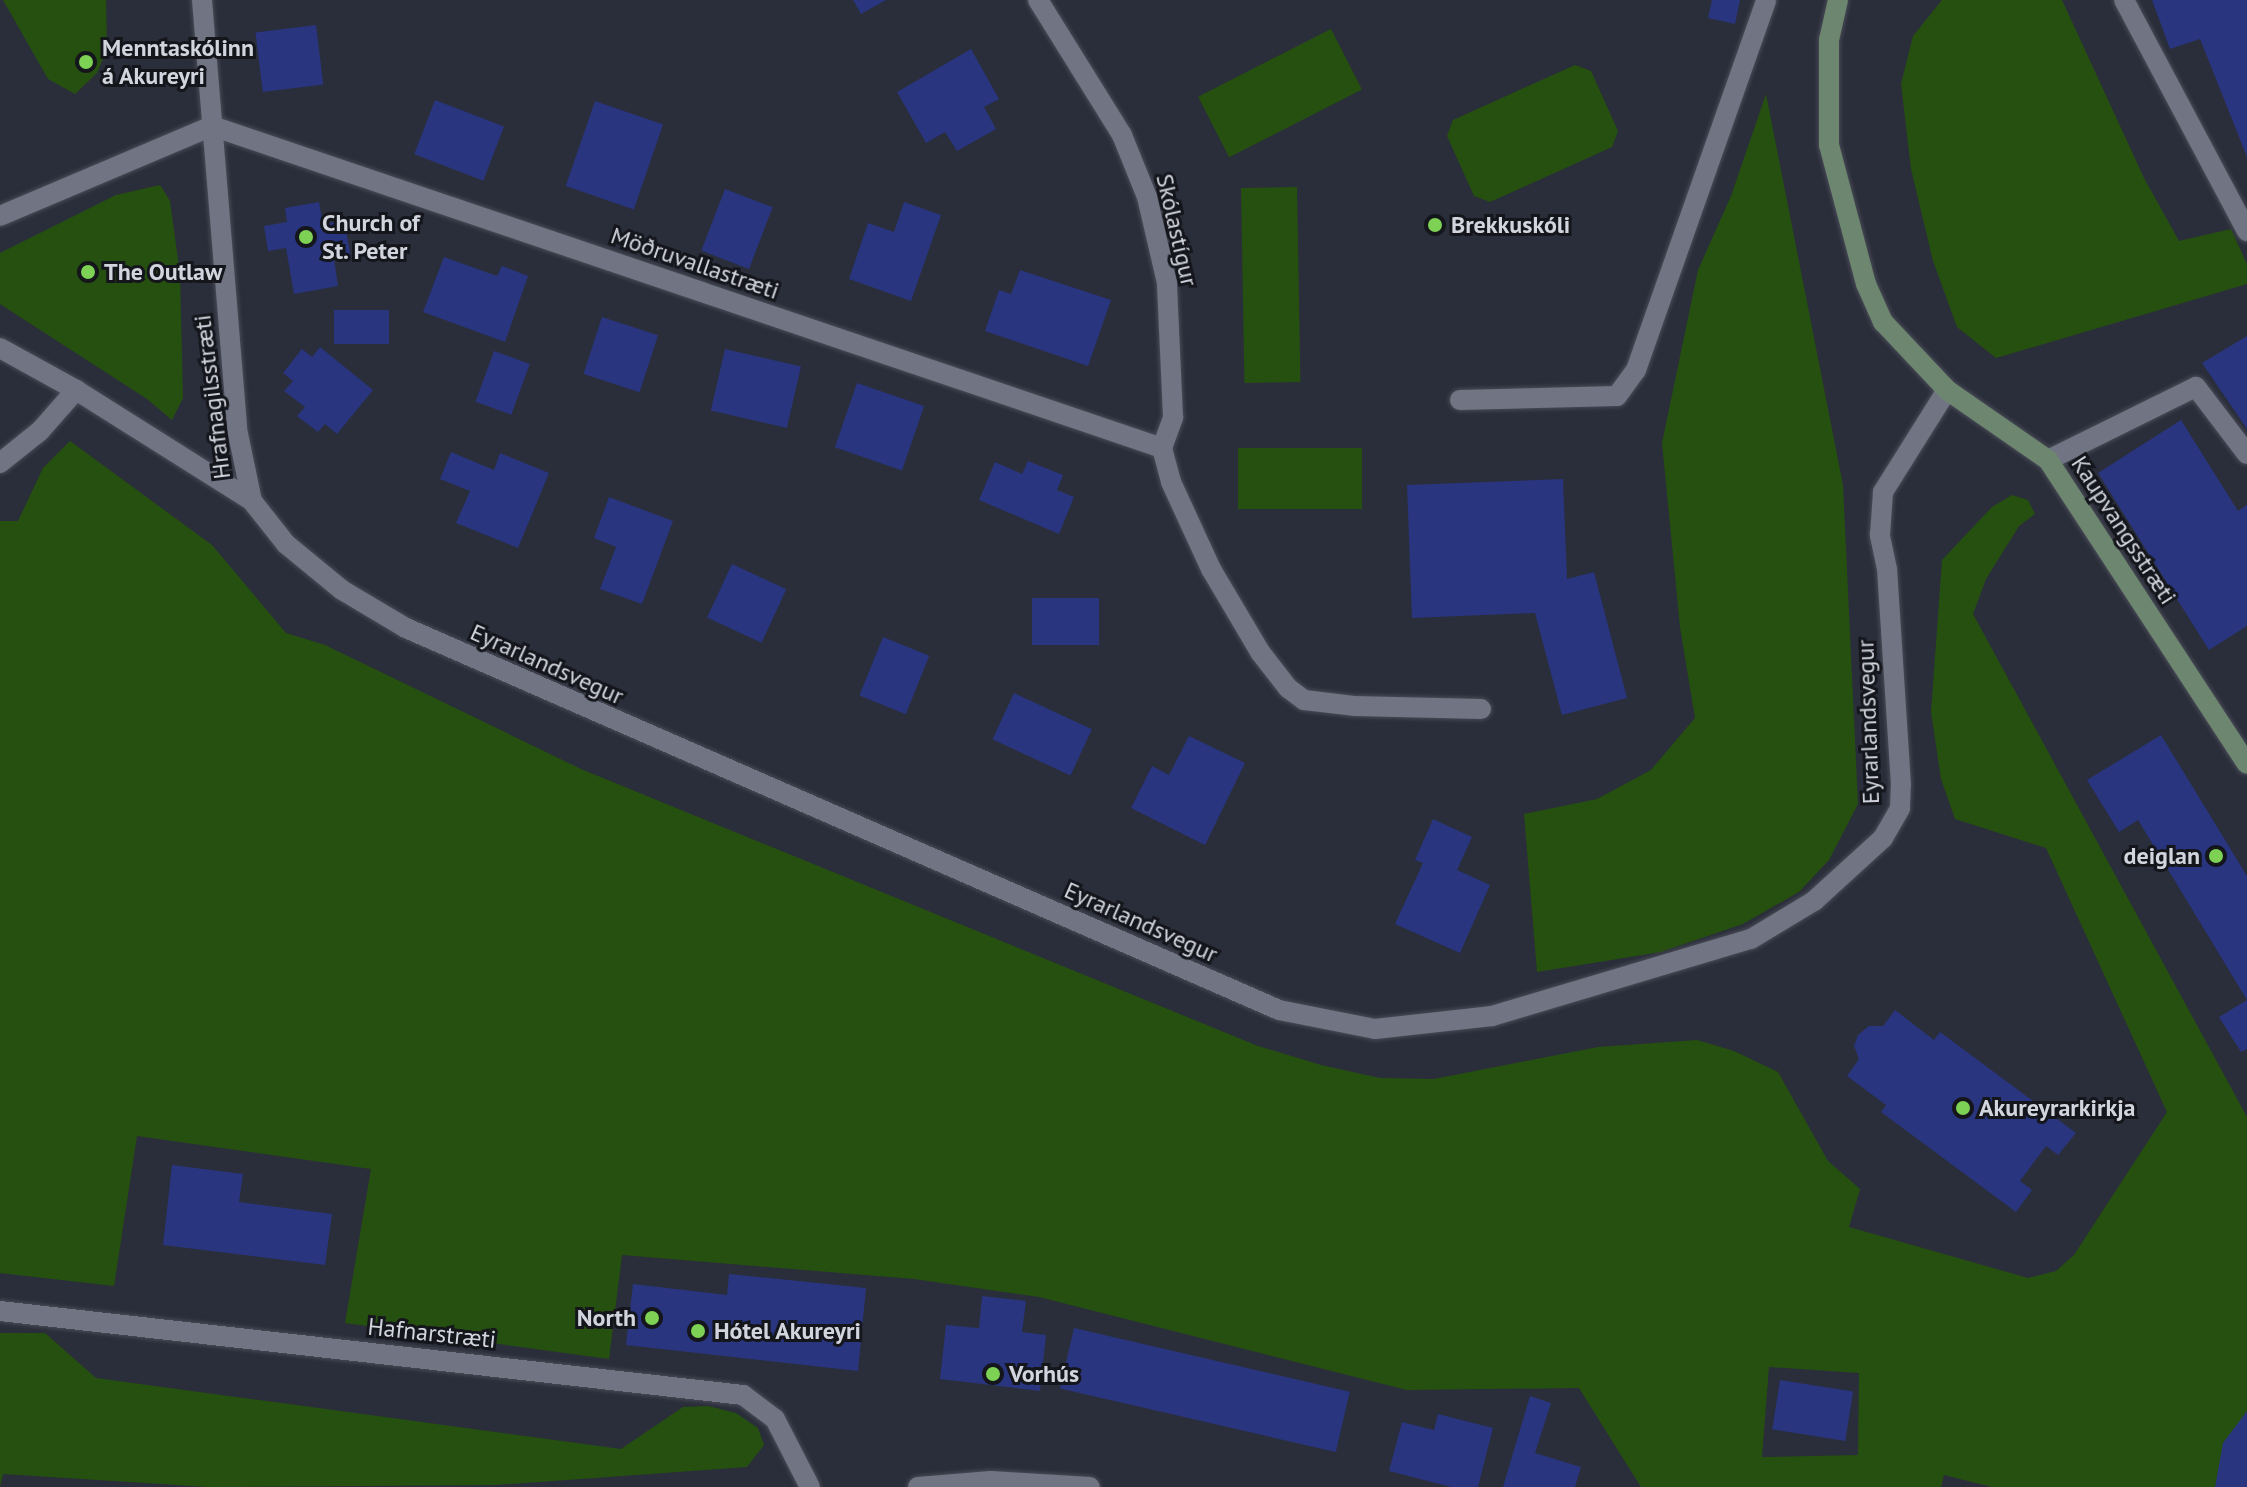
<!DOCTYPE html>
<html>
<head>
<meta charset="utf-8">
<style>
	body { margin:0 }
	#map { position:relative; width:2247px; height:1487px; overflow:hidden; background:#2a2e3a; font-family:"PT Sans",sans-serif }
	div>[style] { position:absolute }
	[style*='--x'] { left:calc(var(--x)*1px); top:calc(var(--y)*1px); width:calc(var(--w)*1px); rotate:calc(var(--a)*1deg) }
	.green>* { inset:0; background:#26500f; transform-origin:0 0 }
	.building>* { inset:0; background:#29357e; transform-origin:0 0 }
	.roads { filter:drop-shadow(0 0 2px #494b56) drop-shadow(0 0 2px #494b56) }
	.service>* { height:20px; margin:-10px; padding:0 10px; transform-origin:10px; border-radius:10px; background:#707483 }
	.minor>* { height:20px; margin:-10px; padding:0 10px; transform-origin:10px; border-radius:10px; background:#707483 }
	.secondary>* { height:20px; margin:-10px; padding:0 10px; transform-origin:10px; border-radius:10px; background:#6d866f }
	.dots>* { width:22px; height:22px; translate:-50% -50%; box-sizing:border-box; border:4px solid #14161c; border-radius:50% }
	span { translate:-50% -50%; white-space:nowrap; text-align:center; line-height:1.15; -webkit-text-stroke:6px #14161c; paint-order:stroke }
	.poi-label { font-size:24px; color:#d3d5de; font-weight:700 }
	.left { translate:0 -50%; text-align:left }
	.right { translate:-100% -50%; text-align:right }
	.street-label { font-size:24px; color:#d3d5de }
</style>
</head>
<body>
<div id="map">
	<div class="green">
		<i style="clip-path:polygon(3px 0,106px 0,107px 49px,97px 73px,75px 94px,48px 79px)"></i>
		<i style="clip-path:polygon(1942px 0,2062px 0,2144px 178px,2179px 241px,2231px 229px,2247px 264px,2247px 284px,1996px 358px,1957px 327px,1933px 261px,1911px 169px,1901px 84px,1913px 36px)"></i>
		<i style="left:1331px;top:29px;width:68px;height:149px;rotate:63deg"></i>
		<i style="clip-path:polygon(1575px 65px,1591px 71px,1618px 131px,1612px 147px,1490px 202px,1474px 196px,1447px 136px,1453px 120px)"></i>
		<i style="clip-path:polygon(1766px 94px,1843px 485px,1858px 804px,1829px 860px,1799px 892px,1743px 924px,1661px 952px,1537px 972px,1524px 814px,1597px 799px,1651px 770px,1695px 718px,1680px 627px,1662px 443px,1698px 270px,1731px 196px)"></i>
		<i style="clip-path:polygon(160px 185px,170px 201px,180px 274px,183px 398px,172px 420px,147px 399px,0 304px,0 253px,116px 195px)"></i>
		<i style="left:1297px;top:187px;width:195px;height:56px;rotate:89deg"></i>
		<i style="clip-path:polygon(evenodd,70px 441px,212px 545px,286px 633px,325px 645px,581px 769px,1258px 1046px,1321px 1065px,1380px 1078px,1434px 1079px,1598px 1047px,1697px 1040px,1734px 1051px,1778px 1072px,1828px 1161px,1860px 1189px,1849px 1227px,2028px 1278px,2056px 1271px,2074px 1255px,2167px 1112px,2046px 848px,1955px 819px,1941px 779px,1931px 712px,1942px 560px,1992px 507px,2012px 495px,2028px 500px,2035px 514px,2019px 526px,1986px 579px,1973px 614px,2247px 1117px,2247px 1411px,2215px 1487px,1992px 1487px,1944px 1475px,1941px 1487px,1641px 1487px,1579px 1388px,1407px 1390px,1039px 1297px,914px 1279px,622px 1255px,609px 1359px,345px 1323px,371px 1169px,137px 1136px,114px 1286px,0 1273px,0 521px,18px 521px,43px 468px,70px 441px,1769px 1367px,1859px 1373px,1858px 1455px,1762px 1457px,1769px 1367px)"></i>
		<i style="left:1362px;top:448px;width:61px;height:124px;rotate:90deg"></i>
		<i style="clip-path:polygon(0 1333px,45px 1333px,96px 1378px,621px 1449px,683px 1407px,708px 1406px,736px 1413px,758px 1428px,764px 1445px,747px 1467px,496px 1485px,208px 1487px,3px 1474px,0 1487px)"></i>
	</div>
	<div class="building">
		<i style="clip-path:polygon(853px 0,886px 0,861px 14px)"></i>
		<i style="clip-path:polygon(1712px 0,1740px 0,1735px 24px,1708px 18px)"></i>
		<i style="clip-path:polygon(2152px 0,2247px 0,2247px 157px,2200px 39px,2170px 49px)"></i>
		<i style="left:316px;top:25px;width:60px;height:61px;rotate:83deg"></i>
		<i style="clip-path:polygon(971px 49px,999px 99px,984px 107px,996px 129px,957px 151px,945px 132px,926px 143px,897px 92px)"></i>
		<i style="left:435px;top:100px;width:74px;height:58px;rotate:21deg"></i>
		<i style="left:595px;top:101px;width:72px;height:90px;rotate:19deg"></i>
		<i style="left:725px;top:189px;width:51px;height:66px;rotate:21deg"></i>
		<i style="clip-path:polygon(319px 202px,323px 224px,344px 221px,351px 257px,334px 259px,338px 286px,294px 294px,286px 248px,268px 251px,264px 226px,287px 222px,285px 208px)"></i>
		<i style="clip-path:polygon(904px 202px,941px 215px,911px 301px,849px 279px,868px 223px,894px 232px)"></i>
		<i style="clip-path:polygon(444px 257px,497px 276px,502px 266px,528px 276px,505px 342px,423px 312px)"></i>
		<i style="clip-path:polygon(1020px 270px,1111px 300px,1088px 366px,985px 331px,999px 290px,1011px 294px)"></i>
		<i style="left:334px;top:310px;width:55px;height:34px"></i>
		<i style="left:602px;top:317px;width:59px;height:60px;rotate:18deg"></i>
		<i style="clip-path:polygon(2247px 336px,2247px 429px,2202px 363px)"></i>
		<i style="clip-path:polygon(320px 347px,373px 390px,337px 434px,325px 424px,318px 432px,297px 416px,305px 407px,284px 391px,293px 381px,283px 373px,302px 349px,312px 357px)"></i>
		<i style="left:725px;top:349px;width:78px;height:63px;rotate:13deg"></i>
		<i style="left:494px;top:351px;width:38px;height:54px;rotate:20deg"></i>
		<i style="left:857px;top:383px;width:71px;height:68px;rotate:19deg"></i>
		<i style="clip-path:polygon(2181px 420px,2238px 511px,2247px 505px,2247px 626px,2209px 650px,2098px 473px)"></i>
		<i style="clip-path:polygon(451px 452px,494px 470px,500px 453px,549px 473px,518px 548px,456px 523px,470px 491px,440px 479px)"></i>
		<i style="clip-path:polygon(1028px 461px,1063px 475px,1057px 490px,1074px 497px,1059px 534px,979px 500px,995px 462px,1022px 474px)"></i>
		<i style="clip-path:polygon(1563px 479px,1567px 579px,1594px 572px,1627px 698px,1562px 715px,1535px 613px,1412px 618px,1407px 485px)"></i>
		<i style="clip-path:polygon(609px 497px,673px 521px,642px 604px,600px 589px,616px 547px,594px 538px)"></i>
		<i style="left:732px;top:564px;width:60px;height:59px;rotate:25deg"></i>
		<i style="left:1032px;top:598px;width:67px;height:47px"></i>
		<i style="left:883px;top:637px;width:50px;height:63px;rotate:22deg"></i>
		<i style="left:1014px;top:693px;width:86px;height:51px;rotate:25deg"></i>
		<i style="clip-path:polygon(2161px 735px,2247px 876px,2247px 1000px,2138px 820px,2119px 832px,2087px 780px)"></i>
		<i style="clip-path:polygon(1189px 736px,1245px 763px,1205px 845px,1131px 808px,1152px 766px,1169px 775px)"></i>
		<i style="clip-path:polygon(1433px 819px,1472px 837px,1457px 870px,1490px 885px,1460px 953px,1395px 924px,1423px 863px,1415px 860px)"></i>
		<i style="clip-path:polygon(2247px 1000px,2247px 1049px,2241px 1052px,2219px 1017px)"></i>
		<i style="clip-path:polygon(1895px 1010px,1934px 1040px,1940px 1032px,2076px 1133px,2058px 1155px,2046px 1146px,2020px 1181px,2032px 1190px,2016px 1212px,1881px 1112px,1886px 1105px,1847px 1076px,1859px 1059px,1854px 1046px,1858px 1035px,1869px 1026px,1883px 1026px)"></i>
		<i style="clip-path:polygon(172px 1165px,243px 1174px,239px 1202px,332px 1214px,325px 1265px,163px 1245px)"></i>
		<i style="clip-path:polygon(729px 1274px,866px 1288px,858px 1371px,626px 1345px,633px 1284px,727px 1295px)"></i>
		<i style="clip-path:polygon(982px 1296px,1026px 1301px,1022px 1332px,1046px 1335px,1040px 1391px,940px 1379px,946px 1325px,979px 1328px)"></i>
		<i style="left:1074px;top:1328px;width:283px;height:62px;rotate:13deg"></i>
		<i style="left:1780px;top:1380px;width:74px;height:50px;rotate:9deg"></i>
		<i style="clip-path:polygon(1530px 1396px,1551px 1403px,1535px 1453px,1581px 1467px,1575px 1487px,1503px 1487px)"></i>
		<i style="clip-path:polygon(2247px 1411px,2247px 1487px,2215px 1487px,2223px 1443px)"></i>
		<i style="clip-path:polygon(1438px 1414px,1493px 1428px,1478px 1487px,1451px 1487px,1389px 1471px,1402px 1422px,1434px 1430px)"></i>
	</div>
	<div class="roads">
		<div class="service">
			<i style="--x:1460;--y:400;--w:157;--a:-1.5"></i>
			<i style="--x:1617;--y:396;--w:32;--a:-54"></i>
			<i style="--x:1636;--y:370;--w:392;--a:-70.6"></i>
			<i style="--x:1162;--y:448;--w:35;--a:75"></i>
			<i style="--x:1171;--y:482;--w:96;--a:65.3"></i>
			<i style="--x:1211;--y:569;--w:96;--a:59.4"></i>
			<i style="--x:1260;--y:652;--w:46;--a:52.1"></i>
			<i style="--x:1288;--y:688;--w:20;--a:37"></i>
			<i style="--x:1304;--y:700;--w:50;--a:6.8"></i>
			<i style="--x:1354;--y:706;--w:127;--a:1.4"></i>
			<i style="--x:2048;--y:460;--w:165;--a:-26.3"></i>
			<i style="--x:2196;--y:387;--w:84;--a:52.7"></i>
		</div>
		<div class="minor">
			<i style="--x:202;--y:0;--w:430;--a:85.3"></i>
			<i style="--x:237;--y:429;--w:74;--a:78.2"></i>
			<i style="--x:2124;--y:0;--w:262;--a:62"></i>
			<i style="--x:0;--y:216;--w:230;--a:-23"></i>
			<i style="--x:212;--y:126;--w:1003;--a:18.72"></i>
			<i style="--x:1162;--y:448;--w:33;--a:-70"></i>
			<i style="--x:1173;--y:417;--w:134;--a:-92.6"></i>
			<i style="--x:1167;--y:283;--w:88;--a:-103.1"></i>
			<i style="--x:1147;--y:197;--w:67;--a:-112"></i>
			<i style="--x:1122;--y:135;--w:159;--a:-121.9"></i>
			<i style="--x:0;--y:348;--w:87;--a:28.9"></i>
			<i style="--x:76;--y:390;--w:208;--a:32.2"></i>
			<i style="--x:252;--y:501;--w:55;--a:51.7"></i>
			<i style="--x:286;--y:544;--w:72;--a:39.4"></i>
			<i style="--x:342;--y:590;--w:74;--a:30.7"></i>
			<i style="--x:406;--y:628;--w:953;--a:23.63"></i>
			<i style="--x:1279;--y:1010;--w:98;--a:11.2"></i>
			<i style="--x:1375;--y:1029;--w:118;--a:-6.3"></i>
			<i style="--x:1492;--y:1016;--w:270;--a:-16.6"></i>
			<i style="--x:1751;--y:939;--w:74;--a:-31.1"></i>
			<i style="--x:1814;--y:901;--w:93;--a:-42.4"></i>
			<i style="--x:1883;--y:838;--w:34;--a:-60"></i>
			<i style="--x:1900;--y:808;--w:23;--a:-88"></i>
			<i style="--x:1901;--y:785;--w:216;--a:-93.7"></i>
			<i style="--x:1887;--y:569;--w:35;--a:-102"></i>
			<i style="--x:1880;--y:535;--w:43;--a:-86"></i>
			<i style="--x:1883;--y:492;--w:120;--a:-57.9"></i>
			<i style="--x:0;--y:463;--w:51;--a:-38.7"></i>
			<i style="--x:40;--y:431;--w:55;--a:-48.7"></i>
			<i style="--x:0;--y:1311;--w:748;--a:6.45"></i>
			<i style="--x:743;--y:1395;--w:40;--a:37"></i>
			<i style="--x:775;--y:1419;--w:76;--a:62.8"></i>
			<i style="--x:918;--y:1487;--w:73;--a:-4.7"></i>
			<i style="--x:991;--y:1481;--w:99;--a:3.5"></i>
		</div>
		<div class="secondary">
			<i style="--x:1838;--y:0;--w:41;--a:102.7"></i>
			<i style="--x:1829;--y:40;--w:105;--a:90"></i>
			<i style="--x:1829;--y:145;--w:144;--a:75.1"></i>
			<i style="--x:1866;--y:284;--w:42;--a:65.9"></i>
			<i style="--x:1883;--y:322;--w:93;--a:46.7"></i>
			<i style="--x:1947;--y:390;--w:123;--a:34.7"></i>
			<i style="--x:2048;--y:460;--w:363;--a:56.8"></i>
		</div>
	</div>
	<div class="dots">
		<i style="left:86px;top:62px;background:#7dd154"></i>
		<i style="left:1435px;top:225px;background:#7dd154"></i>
		<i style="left:306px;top:237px;background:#7dd154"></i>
		<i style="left:88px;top:272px;background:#7dd154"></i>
		<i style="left:2216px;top:856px;background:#7dd154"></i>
		<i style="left:1963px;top:1108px;background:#7dd154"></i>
		<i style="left:652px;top:1318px;background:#7dd154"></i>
		<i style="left:698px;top:1331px;background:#7dd154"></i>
		<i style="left:993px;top:1374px;background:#7dd154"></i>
	</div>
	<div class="poi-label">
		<span class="left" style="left:102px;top:62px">Menntaskólinn<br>á Akureyri</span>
		<span class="left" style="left:322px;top:237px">Church of<br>St. Peter</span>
		<span class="left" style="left:1451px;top:225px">Brekkuskóli</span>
		<span class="left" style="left:104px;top:272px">The Outlaw</span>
		<span class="right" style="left:2200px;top:856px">deiglan</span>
		<span class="left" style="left:1979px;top:1108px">Akureyrarkirkja</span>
		<span class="right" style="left:636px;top:1318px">North</span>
		<span class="left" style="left:714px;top:1331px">Hótel Akureyri</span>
		<span class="left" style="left:1009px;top:1374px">Vorhús</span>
	</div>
	<div class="street-label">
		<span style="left:1177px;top:230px;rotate:77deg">Skólastígur</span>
		<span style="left:695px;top:263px;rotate:19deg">Möðruvallastræti</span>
		<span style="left:212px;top:397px;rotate:-97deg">Hrafnagilsstræti</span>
		<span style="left:2124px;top:530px;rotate:57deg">Kaupvangsstræti</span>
		<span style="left:547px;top:664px;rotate:24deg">Eyrarlandsvegur</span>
		<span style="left:1868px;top:722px;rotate:-92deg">Eyrarlandsvegur</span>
		<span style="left:1141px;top:922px;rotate:24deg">Eyrarlandsvegur</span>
		<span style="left:432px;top:1333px;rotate:6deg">Hafnarstræti</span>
	</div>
</div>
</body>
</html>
